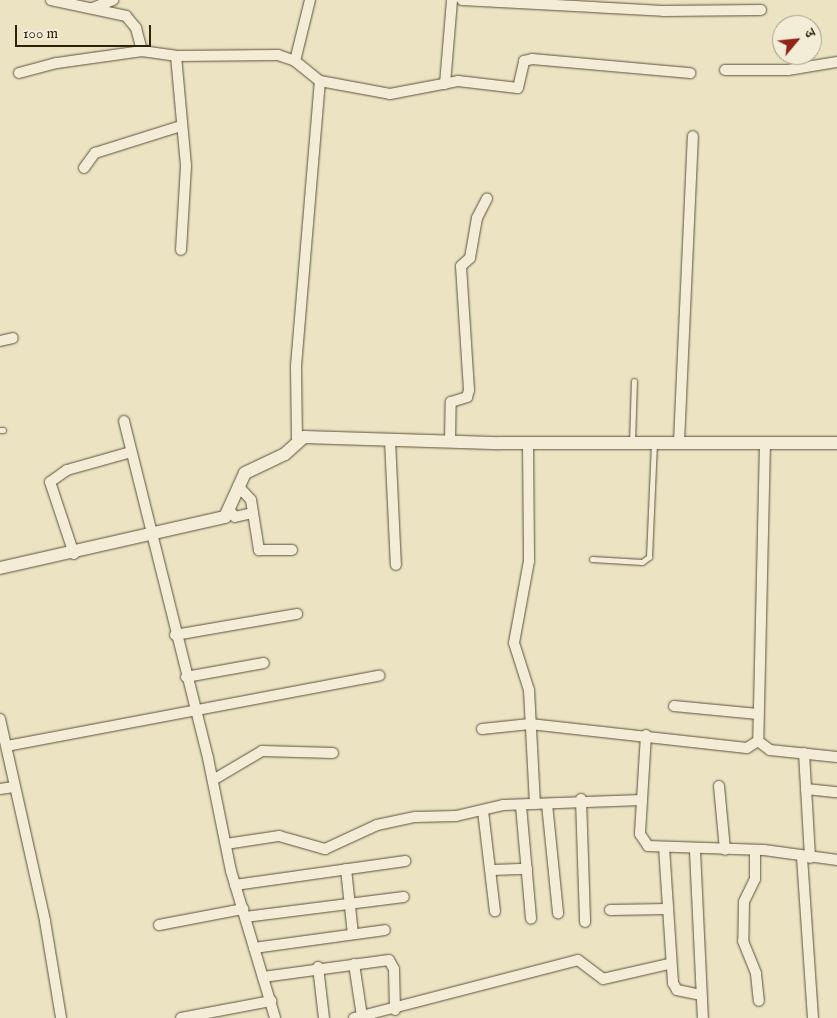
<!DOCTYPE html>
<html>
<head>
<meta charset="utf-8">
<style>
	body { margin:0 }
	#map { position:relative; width:837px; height:1018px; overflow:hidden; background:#ece3c3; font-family:"IM FELL English","Noto Serif Devanagari",serif }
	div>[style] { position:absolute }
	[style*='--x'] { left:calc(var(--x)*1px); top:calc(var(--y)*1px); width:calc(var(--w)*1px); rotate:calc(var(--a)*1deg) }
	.roads { filter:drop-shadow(0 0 1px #5e513a) drop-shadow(0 0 1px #5e513a) }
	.service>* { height:5px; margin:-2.5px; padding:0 2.5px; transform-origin:2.5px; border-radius:2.5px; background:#f3edd8 }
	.minor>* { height:10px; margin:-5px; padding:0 5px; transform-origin:5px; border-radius:5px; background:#f3edd8 }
	.tertiary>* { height:12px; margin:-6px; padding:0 6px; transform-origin:6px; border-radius:6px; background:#f3edd8 }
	span { translate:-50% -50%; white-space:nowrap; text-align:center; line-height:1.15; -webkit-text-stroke:4px #f3edd8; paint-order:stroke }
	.north { position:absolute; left:772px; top:15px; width:50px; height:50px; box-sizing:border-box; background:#f3edd8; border:1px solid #a59b86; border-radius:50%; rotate:62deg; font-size:14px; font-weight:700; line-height:20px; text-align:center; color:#2f200c }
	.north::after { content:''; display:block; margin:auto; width:18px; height:22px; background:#8f2418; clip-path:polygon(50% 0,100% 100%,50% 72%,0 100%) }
	.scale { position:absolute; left:15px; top:25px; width:136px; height:22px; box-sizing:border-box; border:2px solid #2f200c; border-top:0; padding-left:6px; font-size:15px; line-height:18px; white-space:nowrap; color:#2f200c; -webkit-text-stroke:4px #f3edd8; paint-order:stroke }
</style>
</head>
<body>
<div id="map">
	<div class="roads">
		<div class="service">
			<i style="--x:0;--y:430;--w:3;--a:0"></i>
			<i style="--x:632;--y:443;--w:62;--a:-88.2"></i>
			<i style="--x:592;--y:559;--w:50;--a:3.4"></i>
			<i style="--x:642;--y:562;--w:9;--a:-36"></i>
			<i style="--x:649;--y:557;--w:114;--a:-87.5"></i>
		</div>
		<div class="minor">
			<i style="--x:51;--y:0;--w:77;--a:12"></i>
			<i style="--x:126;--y:16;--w:16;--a:50"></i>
			<i style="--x:136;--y:28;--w:24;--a:75"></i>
			<i style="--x:462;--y:0;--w:201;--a:3.1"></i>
			<i style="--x:663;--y:11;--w:98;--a:-0.6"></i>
			<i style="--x:93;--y:8;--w:22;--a:-22"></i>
			<i style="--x:176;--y:56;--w:110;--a:84.8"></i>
			<i style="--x:186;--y:166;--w:84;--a:93.4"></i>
			<i style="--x:295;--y:61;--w:63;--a:-76.2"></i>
			<i style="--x:725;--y:70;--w:63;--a:0"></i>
			<i style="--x:788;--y:70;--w:50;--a:-9.3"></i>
			<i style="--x:19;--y:73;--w:39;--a:-15"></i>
			<i style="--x:57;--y:63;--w:86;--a:-8"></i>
			<i style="--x:142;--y:51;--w:34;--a:8"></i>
			<i style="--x:176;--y:56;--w:102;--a:-0.6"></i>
			<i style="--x:278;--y:55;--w:18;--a:19"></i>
			<i style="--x:295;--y:61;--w:32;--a:39"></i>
			<i style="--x:320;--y:81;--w:71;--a:10.5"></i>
			<i style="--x:390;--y:94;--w:69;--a:-10.8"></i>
			<i style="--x:458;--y:81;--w:60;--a:6.7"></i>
			<i style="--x:518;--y:88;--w:28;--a:-77"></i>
			<i style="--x:524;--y:61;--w:8;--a:-14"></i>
			<i style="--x:532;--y:59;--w:159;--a:5.1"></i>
			<i style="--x:445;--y:84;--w:84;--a:-85.2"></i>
			<i style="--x:84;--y:168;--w:19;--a:-54"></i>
			<i style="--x:95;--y:153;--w:90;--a:-17.4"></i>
			<i style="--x:0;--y:341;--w:13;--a:-13"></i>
			<i style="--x:124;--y:421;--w:347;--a:76"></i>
			<i style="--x:208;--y:758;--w:115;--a:78.5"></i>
			<i style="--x:231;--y:871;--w:153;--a:73.3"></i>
			<i style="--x:297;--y:439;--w:73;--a:-90.8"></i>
			<i style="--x:296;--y:366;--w:286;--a:-85.2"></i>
			<i style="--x:390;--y:440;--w:125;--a:87.3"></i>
			<i style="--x:450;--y:441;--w:39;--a:-89"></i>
			<i style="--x:451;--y:402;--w:17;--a:-17"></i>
			<i style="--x:467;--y:397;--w:7;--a:-74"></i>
			<i style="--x:469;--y:390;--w:124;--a:-93.7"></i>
			<i style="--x:461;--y:266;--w:12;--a:-42"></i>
			<i style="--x:470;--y:258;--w:41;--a:-80.1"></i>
			<i style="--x:477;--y:218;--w:22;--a:-63"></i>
			<i style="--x:528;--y:442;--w:119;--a:89.5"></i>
			<i style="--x:529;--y:561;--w:83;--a:100.4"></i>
			<i style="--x:514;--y:643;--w:49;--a:72.3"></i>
			<i style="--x:529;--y:690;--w:114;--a:87"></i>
			<i style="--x:679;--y:442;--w:306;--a:-87.4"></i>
			<i style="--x:765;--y:443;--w:298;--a:91.3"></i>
			<i style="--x:758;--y:741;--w:15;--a:37"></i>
			<i style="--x:770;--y:750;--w:67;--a:6"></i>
			<i style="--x:238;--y:486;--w:19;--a:47"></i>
			<i style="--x:251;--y:500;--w:51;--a:80.9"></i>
			<i style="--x:259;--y:550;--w:33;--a:0"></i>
			<i style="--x:231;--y:512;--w:6;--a:51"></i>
			<i style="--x:235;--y:517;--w:18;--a:-13"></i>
			<i style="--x:74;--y:554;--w:76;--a:-108.4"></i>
			<i style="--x:50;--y:482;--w:21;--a:-35"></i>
			<i style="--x:67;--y:470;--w:66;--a:-15.7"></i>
			<i style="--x:175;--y:635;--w:124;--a:-9.8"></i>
			<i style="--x:186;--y:677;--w:79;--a:-10.2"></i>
			<i style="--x:674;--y:706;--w:84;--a:5.4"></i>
			<i style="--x:0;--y:719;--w:207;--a:77.4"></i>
			<i style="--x:45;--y:921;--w:98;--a:80.6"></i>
			<i style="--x:482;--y:729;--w:48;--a:-5.9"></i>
			<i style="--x:530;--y:724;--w:218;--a:6.3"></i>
			<i style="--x:747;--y:748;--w:13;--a:-32"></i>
			<i style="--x:646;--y:735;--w:99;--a:93.5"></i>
			<i style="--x:640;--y:834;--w:14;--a:56"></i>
			<i style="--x:648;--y:846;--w:116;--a:2"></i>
			<i style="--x:764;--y:850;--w:74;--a:7.8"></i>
			<i style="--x:7;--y:746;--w:379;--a:-10.7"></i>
			<i style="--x:804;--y:753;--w:105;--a:86.7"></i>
			<i style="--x:213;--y:780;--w:57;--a:-30.6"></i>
			<i style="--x:262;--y:751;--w:71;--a:1.6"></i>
			<i style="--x:719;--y:786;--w:64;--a:84.6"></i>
			<i style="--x:0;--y:789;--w:14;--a:-8"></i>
			<i style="--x:806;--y:789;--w:31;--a:6"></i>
			<i style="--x:581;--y:799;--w:123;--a:88.1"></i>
			<i style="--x:547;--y:804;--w:110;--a:84.2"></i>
			<i style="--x:521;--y:806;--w:113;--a:84.9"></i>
			<i style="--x:483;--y:811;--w:101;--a:83.2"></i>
			<i style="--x:226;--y:844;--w:54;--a:-8.6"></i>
			<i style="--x:279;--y:836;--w:48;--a:15.8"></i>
			<i style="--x:325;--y:849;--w:57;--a:-24.8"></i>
			<i style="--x:377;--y:825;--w:40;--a:-12"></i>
			<i style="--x:416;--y:817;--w:40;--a:-1.4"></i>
			<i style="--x:456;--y:816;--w:48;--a:-13.2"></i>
			<i style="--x:503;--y:805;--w:139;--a:-2.1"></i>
			<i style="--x:664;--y:847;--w:136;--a:86.2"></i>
			<i style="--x:673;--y:983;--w:8;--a:60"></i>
			<i style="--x:677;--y:990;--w:25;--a:12"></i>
			<i style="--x:755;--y:850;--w:29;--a:90"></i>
			<i style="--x:755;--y:879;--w:25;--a:116"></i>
			<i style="--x:744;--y:902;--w:39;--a:91"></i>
			<i style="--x:743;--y:941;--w:35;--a:68"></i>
			<i style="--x:756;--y:974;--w:27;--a:84"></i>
			<i style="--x:695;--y:851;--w:167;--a:87.3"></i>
			<i style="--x:802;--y:857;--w:161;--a:86.1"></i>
			<i style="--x:346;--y:869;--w:65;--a:83.9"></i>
			<i style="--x:492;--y:870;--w:35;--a:-2"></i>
			<i style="--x:235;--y:885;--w:172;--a:-8"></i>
			<i style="--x:610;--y:910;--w:58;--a:-1"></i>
			<i style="--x:245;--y:917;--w:160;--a:-7.2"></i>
			<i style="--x:159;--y:925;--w:86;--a:-10.8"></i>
			<i style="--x:254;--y:948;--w:132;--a:-7.8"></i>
			<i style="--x:354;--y:964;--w:53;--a:81.3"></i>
			<i style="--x:318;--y:967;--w:51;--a:83.3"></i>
			<i style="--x:263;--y:977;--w:127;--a:-7.7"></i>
			<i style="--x:389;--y:960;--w:10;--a:61"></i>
			<i style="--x:394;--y:969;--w:41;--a:88.6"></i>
			<i style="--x:181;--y:1018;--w:92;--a:-10.7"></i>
			<i style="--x:354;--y:1018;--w:231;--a:-14.5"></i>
			<i style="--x:578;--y:960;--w:31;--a:37"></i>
			<i style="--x:603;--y:979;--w:68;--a:-12.8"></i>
		</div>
		<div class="tertiary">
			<i style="--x:0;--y:568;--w:231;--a:-12.8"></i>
			<i style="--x:225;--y:517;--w:48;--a:-65.6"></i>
			<i style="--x:245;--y:473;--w:44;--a:-25.4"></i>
			<i style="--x:285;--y:454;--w:25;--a:-42"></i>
			<i style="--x:304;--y:437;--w:196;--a:1.8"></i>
			<i style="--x:500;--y:443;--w:337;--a:0"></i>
		</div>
	</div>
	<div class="north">उ</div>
	<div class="scale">100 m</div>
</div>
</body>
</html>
